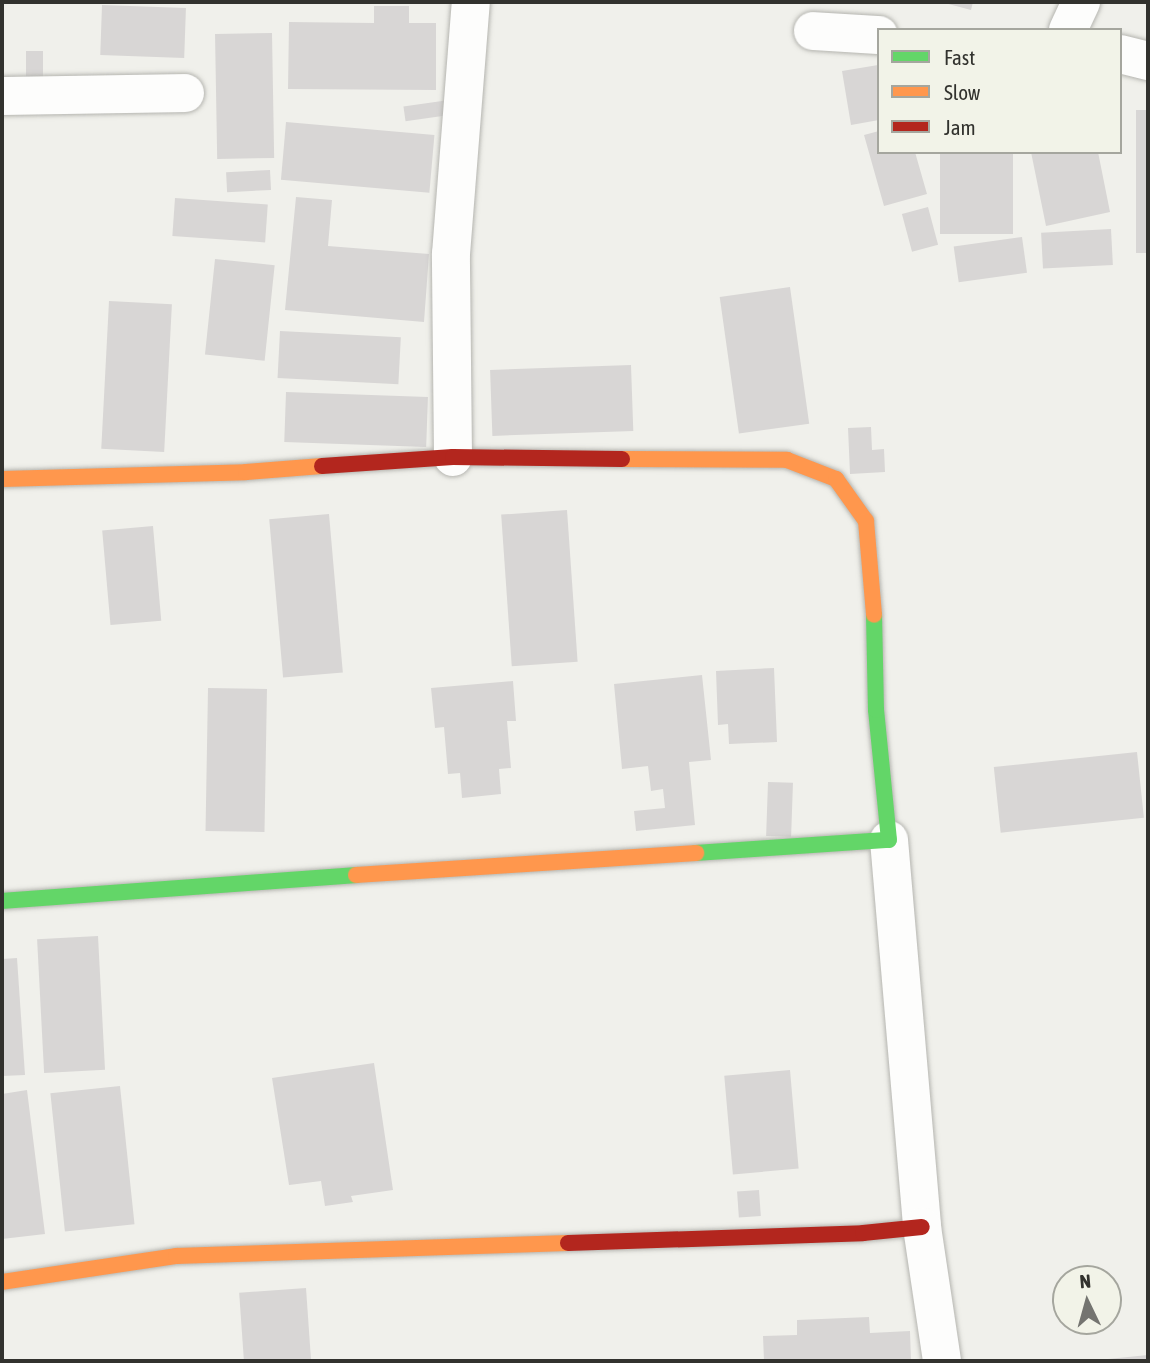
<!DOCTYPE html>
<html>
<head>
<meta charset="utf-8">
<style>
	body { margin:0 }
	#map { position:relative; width:1150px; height:1363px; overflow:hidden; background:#f0f0eb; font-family:"Asap Condensed",sans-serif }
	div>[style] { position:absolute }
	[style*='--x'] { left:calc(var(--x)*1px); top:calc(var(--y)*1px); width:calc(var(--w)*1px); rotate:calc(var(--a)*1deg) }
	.building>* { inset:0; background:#d8d6d5; transform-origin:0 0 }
	.roads { filter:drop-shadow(0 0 2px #b5b5b0) drop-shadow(0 0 2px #b5b5b0) }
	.street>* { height:38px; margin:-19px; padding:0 19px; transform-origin:19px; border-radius:19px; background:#fdfdfc }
	.fast>* { height:16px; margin:-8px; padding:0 8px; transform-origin:8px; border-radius:8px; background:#63d668 }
	.slow>* { height:16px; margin:-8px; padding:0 8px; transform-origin:8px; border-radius:8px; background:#ff974d }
	.jam>* { height:16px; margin:-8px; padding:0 8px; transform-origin:8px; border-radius:8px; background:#b3261e }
	span { translate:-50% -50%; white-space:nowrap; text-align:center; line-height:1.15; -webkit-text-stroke:6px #f2f3e8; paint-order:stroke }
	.frame { position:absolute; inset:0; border:4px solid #32322e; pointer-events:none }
	.legend { position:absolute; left:877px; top:28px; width:245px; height:126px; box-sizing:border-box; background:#f2f3e8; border:2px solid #a5a69e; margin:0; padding:9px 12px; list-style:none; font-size:21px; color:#32322e }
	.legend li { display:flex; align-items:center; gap:14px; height:35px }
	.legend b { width:35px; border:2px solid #a5a69e }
	.north { position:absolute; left:1052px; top:1265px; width:70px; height:70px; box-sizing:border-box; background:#f2f3e8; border:2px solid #a5a69e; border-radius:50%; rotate:355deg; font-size:19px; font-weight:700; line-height:28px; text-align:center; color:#32322e }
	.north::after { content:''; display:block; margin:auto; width:24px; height:32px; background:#747470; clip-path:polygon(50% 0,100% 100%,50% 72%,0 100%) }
</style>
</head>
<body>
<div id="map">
	<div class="building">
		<i style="clip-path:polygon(941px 2px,973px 2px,971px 10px)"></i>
		<i style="left:102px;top:5px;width:84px;height:50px;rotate:2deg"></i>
		<i style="clip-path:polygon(374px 6px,409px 6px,409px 23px,436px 23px,436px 90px,288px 89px,289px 22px,374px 23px)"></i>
		<i style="left:272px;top:33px;width:125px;height:57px;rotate:89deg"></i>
		<i style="left:43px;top:51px;width:31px;height:17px;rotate:90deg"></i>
		<i style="clip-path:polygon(878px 65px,879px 120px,851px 125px,842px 71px)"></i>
		<i style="left:449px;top:100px;width:15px;height:46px;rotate:82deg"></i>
		<i style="left:1136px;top:110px;width:12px;height:143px"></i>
		<i style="left:286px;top:122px;width:149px;height:58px;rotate:5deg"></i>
		<i style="clip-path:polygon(879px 131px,879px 152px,915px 152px,927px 194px,884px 206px,864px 135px)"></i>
		<i style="left:940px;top:152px;width:73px;height:82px"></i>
		<i style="clip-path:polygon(1031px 152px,1098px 152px,1110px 212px,1046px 226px)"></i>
		<i style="left:270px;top:170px;width:20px;height:44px;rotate:87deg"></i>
		<i style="clip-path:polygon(296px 197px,332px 200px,328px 246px,429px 254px,424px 322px,285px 310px)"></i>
		<i style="left:175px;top:198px;width:93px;height:38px;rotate:4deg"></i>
		<i style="left:928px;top:207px;width:39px;height:27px;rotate:75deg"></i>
		<i style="left:1111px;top:229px;width:36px;height:70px;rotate:87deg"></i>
		<i style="left:1022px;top:237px;width:36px;height:69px;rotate:82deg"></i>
		<i style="left:215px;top:259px;width:60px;height:96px;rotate:6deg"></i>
		<i style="left:790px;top:287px;width:138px;height:71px;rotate:82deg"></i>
		<i style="left:109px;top:301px;width:63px;height:148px;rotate:3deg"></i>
		<i style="left:280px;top:331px;width:121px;height:47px;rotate:3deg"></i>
		<i style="left:631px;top:365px;width:66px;height:141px;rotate:88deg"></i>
		<i style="left:286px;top:392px;width:142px;height:50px;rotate:2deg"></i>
		<i style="clip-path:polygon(871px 427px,872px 450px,884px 449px,885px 472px,850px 474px,848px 428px)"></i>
		<i style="left:567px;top:510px;width:152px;height:66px;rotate:86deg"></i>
		<i style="left:329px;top:514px;width:159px;height:60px;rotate:85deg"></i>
		<i style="left:153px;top:526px;width:95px;height:51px;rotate:85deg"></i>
		<i style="clip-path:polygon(774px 668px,777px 742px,729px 744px,728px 724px,718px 725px,716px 671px)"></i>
		<i style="clip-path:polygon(702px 675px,711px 760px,689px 762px,695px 825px,636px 831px,634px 811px,665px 808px,663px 789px,651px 791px,648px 766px,622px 769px,614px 684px)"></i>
		<i style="clip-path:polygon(513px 681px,516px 721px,507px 721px,511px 768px,499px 769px,501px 794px,462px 798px,460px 773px,448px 774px,444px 727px,435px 728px,431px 688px)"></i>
		<i style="left:208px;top:688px;width:59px;height:143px;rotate:1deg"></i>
		<i style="left:1137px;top:752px;width:66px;height:144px;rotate:84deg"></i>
		<i style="left:768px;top:782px;width:25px;height:54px;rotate:2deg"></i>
		<i style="left:98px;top:936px;width:134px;height:61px;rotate:87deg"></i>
		<i style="clip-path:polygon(17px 958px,25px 1075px,2px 1076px,2px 959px)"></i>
		<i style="clip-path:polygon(374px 1063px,393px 1190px,351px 1196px,353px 1202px,325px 1206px,321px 1181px,289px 1185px,272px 1078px)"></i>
		<i style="left:790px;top:1070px;width:99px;height:66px;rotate:85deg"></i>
		<i style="left:120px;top:1086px;width:139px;height:70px;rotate:84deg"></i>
		<i style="clip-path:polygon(27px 1090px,45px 1234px,2px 1239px,2px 1094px)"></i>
		<i style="left:759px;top:1190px;width:26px;height:22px;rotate:86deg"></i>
		<i style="left:306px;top:1288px;width:73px;height:67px;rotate:86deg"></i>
		<i style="clip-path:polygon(869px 1317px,870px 1333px,910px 1331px,911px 1361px,764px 1361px,763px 1336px,797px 1335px,797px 1320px)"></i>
		<i style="clip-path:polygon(1148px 1355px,1148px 1361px,1108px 1361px,1108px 1359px)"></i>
	</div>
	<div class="roads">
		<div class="street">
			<i style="--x:1068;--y:30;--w:31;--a:-65"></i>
			<i style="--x:813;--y:31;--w:66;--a:3.5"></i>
			<i style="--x:1120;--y:54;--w:29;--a:14"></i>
			<i style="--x:2;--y:96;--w:183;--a:-0.9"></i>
			<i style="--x:453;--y:457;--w:203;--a:-90.6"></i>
			<i style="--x:451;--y:254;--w:253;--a:-85.5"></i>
			<i style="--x:889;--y:840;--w:388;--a:85.1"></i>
			<i style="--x:922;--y:1227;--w:135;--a:81.5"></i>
		</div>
		<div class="fast">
			<i style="--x:696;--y:853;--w:193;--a:-3.9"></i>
			<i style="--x:889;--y:840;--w:131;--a:-95.7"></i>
			<i style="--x:876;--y:710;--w:95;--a:-91.2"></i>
			<i style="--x:2;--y:901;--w:355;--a:-4.2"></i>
		</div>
		<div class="slow">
			<i style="--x:622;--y:459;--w:165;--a:0.3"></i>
			<i style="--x:787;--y:460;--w:53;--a:21.2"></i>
			<i style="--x:836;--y:479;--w:52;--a:54.5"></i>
			<i style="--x:866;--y:521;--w:94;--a:85.1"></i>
			<i style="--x:2;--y:479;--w:244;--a:-1.6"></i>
			<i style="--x:246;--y:472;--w:76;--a:-4.5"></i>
			<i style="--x:356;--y:875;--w:341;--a:-3.7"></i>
			<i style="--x:2;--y:1282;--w:176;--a:-8.5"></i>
			<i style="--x:176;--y:1256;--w:392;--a:-1.9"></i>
		</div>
		<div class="jam">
			<i style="--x:322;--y:466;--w:131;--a:-3.9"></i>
			<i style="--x:453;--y:457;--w:169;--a:0.7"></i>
			<i style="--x:568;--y:1243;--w:295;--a:-1.9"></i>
			<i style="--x:863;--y:1233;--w:59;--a:-5.8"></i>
		</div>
	</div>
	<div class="frame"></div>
	<ul class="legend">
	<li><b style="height:9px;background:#63d668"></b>Fast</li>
	<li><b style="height:9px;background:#ff974d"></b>Slow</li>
	<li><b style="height:9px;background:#b3261e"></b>Jam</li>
	</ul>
	<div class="north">N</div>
</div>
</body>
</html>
